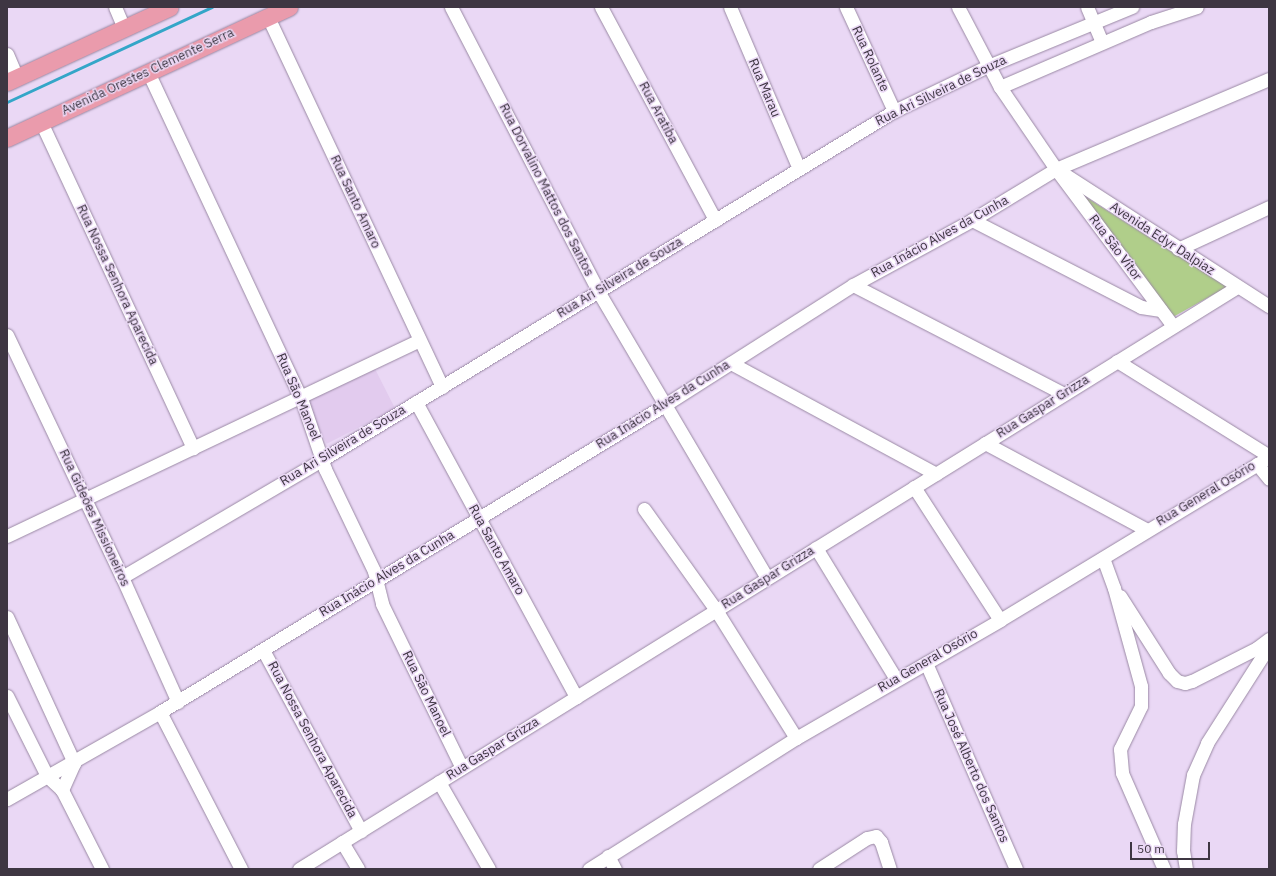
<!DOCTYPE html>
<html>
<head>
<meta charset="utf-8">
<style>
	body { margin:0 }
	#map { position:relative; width:1276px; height:876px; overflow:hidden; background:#ead8f5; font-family:"IBM Plex Sans",sans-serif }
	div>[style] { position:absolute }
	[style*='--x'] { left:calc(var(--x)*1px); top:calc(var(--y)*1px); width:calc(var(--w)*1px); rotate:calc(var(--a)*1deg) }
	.built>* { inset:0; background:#e2cbee; transform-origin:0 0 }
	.green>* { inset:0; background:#b0ce8a }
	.stream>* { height:3px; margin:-1.5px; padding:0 1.5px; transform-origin:1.5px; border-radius:1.5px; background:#34a6c8 }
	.roads { filter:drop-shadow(0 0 1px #9a89a4) drop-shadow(0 0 1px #9a89a4) }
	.minor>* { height:13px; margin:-6.5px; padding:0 6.5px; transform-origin:6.5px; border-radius:6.5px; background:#fff }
	.major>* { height:17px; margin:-8.5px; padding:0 8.5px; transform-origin:8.5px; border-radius:8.5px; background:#ea9bac }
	span { translate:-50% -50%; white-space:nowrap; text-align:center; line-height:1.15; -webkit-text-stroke:3px #ead8f5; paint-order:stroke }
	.street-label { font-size:13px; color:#3e3642 }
	.frame { position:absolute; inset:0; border:8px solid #3e3642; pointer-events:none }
	.scale { position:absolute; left:1130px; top:842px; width:80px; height:18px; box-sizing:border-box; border:2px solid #3e3642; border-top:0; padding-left:5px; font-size:12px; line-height:14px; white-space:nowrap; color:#3e3642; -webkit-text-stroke:3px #ead8f5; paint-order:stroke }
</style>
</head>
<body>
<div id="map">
	<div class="built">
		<i style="left:374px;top:367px;width:47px;height:77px;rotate:63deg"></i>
	</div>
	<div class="green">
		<i style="clip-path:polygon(1081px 194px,1227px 287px,1173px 317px)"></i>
	</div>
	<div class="stream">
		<i style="--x:7;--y:102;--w:226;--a:-24.9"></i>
	</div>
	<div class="roads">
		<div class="minor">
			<i style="--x:115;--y:7;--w:23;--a:67"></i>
			<i style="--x:451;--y:7;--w:320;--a:62.6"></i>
			<i style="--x:598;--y:291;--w:333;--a:59.5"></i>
			<i style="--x:601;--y:7;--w:242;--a:61.8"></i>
			<i style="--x:730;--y:7;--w:176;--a:66.9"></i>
			<i style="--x:846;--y:7;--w:115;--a:65.2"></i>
			<i style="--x:958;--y:7;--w:90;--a:62.3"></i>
			<i style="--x:1000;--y:87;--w:99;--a:55.7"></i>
			<i style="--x:1056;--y:169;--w:196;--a:53.3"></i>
			<i style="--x:1087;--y:7;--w:38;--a:67"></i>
			<i style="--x:268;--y:17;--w:409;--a:64.8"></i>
			<i style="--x:7;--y:54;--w:25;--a:67"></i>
			<i style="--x:148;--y:72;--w:360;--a:64.9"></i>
			<i style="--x:301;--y:398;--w:75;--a:71.3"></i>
			<i style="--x:325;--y:469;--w:113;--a:64.3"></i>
			<i style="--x:374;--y:571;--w:34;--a:76"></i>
			<i style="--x:382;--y:604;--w:182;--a:64"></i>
			<i style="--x:1000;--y:87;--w:164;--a:-23.3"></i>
			<i style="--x:1151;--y:22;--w:48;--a:-18.1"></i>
			<i style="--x:41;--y:122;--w:360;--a:65"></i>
			<i style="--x:1064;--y:174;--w:244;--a:32.8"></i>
			<i style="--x:972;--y:220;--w:190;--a:27.2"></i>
			<i style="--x:1141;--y:307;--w:20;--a:9"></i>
			<i style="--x:1178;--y:249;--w:100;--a:-24.8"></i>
			<i style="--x:853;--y:285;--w:237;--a:27.3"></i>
			<i style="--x:7;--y:335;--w:268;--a:64.6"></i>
			<i style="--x:122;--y:577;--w:137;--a:65.9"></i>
			<i style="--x:1117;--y:361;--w:179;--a:32"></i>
			<i style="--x:731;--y:363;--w:233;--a:28.4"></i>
			<i style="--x:416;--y:402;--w:336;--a:61.5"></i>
			<i style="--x:985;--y:443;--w:184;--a:28.2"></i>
			<i style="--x:1257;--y:464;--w:19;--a:51"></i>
			<i style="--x:914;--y:487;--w:158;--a:57.1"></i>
			<i style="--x:644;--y:509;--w:124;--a:54.5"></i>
			<i style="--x:716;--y:610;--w:151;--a:58"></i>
			<i style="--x:7;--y:536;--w:456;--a:-25.4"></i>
			<i style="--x:816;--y:548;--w:153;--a:58.6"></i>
			<i style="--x:1103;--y:558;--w:32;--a:70"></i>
			<i style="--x:1114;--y:588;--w:102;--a:74.6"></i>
			<i style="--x:1141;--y:686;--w:20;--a:90"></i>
			<i style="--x:1141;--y:706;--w:48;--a:116"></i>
			<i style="--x:1120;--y:749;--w:24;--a:85"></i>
			<i style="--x:1122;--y:773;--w:105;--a:66.4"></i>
			<i style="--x:122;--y:577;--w:233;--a:-30.4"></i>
			<i style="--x:323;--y:459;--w:669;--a:-31.36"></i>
			<i style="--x:894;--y:111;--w:104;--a:-25.6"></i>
			<i style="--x:988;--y:66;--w:156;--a:-22.3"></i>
			<i style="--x:1120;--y:596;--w:91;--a:57.5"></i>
			<i style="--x:1169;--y:673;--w:11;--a:45"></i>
			<i style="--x:1177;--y:681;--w:8;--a:14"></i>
			<i style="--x:1185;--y:683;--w:7;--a:-16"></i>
			<i style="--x:1192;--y:681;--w:73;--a:-26.9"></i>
			<i style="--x:1257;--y:648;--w:15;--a:-37"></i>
			<i style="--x:7;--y:617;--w:161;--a:65.3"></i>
			<i style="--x:74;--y:763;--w:30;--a:114"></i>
			<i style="--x:263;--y:650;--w:206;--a:61.6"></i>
			<i style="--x:926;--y:663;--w:225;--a:66.4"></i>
			<i style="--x:7;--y:696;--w:89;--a:63.4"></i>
			<i style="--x:47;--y:776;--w:21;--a:43"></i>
			<i style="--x:62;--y:790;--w:89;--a:63.1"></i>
			<i style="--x:160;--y:712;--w:177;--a:62.7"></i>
			<i style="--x:439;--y:782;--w:100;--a:60.1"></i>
			<i style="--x:7;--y:799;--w:176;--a:-29.6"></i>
			<i style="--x:160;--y:712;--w:589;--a:-31.31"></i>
			<i style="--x:663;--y:406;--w:225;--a:-32.5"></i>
			<i style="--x:853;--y:285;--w:136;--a:-28.6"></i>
			<i style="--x:972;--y:220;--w:98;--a:-31.3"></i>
			<i style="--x:1056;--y:169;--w:231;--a:-22.9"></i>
			<i style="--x:342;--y:842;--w:31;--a:59"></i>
			<i style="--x:608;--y:856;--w:15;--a:62"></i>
			<i style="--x:299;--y:869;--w:1104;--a:-31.82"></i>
			<i style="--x:589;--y:869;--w:245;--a:-32.3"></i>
			<i style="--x:796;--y:738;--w:236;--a:-30"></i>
			<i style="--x:1000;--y:620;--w:315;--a:-31.2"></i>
			<i style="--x:819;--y:869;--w:57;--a:-32.9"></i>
			<i style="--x:867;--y:838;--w:9;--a:-13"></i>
			<i style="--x:876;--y:836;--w:8;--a:50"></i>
			<i style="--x:881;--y:842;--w:28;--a:72"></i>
			<i style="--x:1186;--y:869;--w:18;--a:-99"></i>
			<i style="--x:1183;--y:851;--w:27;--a:-88"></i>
			<i style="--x:1184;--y:824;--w:50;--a:-79.6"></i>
			<i style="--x:1193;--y:775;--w:35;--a:-66"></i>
			<i style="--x:1207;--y:743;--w:108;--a:-57.5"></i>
		</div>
		<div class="major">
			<i style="--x:7;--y:82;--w:179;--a:-24.7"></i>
			<i style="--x:7;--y:138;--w:311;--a:-24.9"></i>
		</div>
	</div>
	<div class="street-label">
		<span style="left:870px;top:59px;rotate:65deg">Rua Rolante</span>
		<span style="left:148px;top:72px;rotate:-25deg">Avenida Orestes Clemente Serra</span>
		<span style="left:764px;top:88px;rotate:67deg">Rua Marau</span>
		<span style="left:941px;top:91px;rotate:-26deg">Rua Ari Silveira de Souza</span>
		<span style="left:658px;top:113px;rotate:62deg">Rua Aratiba</span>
		<span style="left:546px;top:190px;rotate:63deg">Rua Dorvalino Mattos dos Santos</span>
		<span style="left:355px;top:202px;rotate:65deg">Rua Santo Amaro</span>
		<span style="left:940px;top:237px;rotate:-29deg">Rua Inácio Alves da Cunha</span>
		<span style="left:1162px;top:239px;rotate:33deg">Avenida Edyr Dalpiaz</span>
		<span style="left:1115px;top:248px;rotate:53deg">Rua São Vítor</span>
		<span style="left:620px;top:278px;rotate:-31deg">Rua Ari Silveira de Souza</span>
		<span style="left:117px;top:285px;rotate:65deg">Rua Nossa Senhora Aparecida</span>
		<span style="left:298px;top:397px;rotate:67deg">Rua São Manoel</span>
		<span style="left:663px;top:405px;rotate:-32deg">Rua Inácio Alves da Cunha</span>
		<span style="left:1043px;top:407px;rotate:-32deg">Rua Gaspar Grizza</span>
		<span style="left:343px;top:446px;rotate:-31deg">Rua Ari Silveira de Souza</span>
		<span style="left:1206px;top:494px;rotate:-31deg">Rua General Osório</span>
		<span style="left:94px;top:518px;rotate:65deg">Rua Gideões Missioneiros</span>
		<span style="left:496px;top:550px;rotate:61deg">Rua Santo Amaro</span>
		<span style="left:387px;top:574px;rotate:-31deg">Rua Inácio Alves da Cunha</span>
		<span style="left:768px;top:578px;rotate:-32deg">Rua Gaspar Grizza</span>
		<span style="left:928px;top:661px;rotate:-30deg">Rua General Osório</span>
		<span style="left:426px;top:694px;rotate:64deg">Rua São Manoel</span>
		<span style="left:312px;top:740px;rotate:62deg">Rua Nossa Senhora Aparecida</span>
		<span style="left:493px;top:749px;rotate:-32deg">Rua Gaspar Grizza</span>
		<span style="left:971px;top:766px;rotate:66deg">Rua José Alberto dos Santos</span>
	</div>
	<div class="frame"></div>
	<div class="scale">50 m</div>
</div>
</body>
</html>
